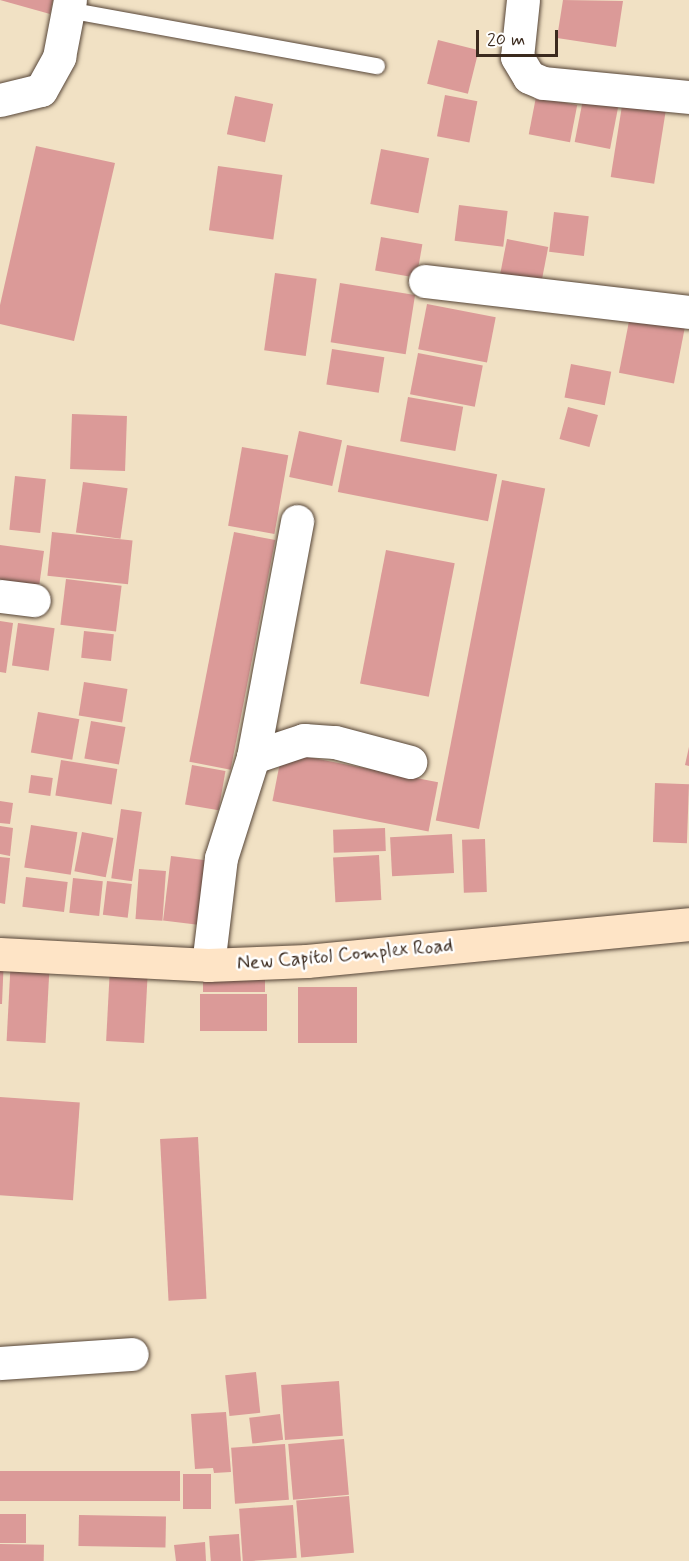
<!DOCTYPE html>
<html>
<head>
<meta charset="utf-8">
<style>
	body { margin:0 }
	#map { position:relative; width:689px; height:1561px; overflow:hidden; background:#f1e1c4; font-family:Mynerve,sans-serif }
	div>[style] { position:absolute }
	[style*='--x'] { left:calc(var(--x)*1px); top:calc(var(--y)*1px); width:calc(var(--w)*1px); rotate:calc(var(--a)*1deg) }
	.building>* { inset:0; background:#db9a98; transform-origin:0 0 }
	.roads { filter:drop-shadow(0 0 2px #564537) drop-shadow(0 0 2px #564537) }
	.lane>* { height:16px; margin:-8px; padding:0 8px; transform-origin:8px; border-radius:8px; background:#fff }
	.street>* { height:33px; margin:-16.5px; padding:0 16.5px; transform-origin:16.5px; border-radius:16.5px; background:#fff }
	.secondary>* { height:33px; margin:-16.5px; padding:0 16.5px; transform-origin:16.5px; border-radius:16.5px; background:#fee4c6 }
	span { translate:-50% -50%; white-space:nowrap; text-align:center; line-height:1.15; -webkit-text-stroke:5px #fff; paint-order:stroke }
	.street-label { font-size:20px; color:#3b2a1e }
	.scale { position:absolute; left:476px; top:30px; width:82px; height:27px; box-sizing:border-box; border:3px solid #3b2a1e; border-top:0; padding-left:8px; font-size:18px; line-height:21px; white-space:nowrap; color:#3b2a1e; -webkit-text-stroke:4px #fff; paint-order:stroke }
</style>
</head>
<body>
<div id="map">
	<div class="building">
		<i style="clip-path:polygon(0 0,53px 0,50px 14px)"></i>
		<i style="clip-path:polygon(563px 0,623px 1px,616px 47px,557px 38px)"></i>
		<i style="left:438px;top:40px;width:42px;height:45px;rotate:14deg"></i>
		<i style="left:585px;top:89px;width:36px;height:54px;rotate:11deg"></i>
		<i style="left:624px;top:93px;width:44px;height:85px;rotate:9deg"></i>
		<i style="left:445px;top:95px;width:33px;height:42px;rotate:11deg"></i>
		<i style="left:235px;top:96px;width:39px;height:39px;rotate:12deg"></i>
		<i style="left:536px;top:97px;width:42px;height:38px;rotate:11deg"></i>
		<i style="clip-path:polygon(36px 146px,115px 163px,74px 341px,0 324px,0 305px)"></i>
		<i style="left:381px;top:149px;width:49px;height:56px;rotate:11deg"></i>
		<i style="left:218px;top:166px;width:65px;height:65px;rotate:8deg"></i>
		<i style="left:459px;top:205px;width:49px;height:36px;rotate:7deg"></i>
		<i style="left:554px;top:212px;width:35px;height:40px;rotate:7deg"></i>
		<i style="left:381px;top:237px;width:42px;height:34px;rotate:10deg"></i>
		<i style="left:507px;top:239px;width:42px;height:47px;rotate:11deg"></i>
		<i style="left:275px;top:273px;width:42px;height:78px;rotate:8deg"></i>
		<i style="left:340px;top:283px;width:76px;height:60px;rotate:9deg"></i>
		<i style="left:427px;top:304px;width:70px;height:46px;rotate:11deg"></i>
		<i style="left:631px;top:311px;width:56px;height:63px;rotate:11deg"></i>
		<i style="left:332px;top:349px;width:53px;height:36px;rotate:9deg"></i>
		<i style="left:418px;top:353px;width:66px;height:42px;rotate:11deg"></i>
		<i style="left:571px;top:364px;width:41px;height:34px;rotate:11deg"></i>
		<i style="left:408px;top:397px;width:56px;height:45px;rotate:10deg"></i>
		<i style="left:568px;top:407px;width:31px;height:33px;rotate:15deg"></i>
		<i style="left:72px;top:414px;width:55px;height:55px;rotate:2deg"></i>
		<i style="left:299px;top:431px;width:44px;height:47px;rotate:12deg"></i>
		<i style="left:347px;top:445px;width:153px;height:48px;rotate:11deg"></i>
		<i style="left:242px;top:447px;width:47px;height:80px;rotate:10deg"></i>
		<i style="left:15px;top:476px;width:31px;height:54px;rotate:6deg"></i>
		<i style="left:502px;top:480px;width:44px;height:347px;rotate:11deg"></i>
		<i style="left:83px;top:482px;width:45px;height:51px;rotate:8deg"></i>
		<i style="left:52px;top:532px;width:81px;height:44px;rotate:6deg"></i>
		<i style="left:234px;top:532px;width:42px;height:234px;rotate:11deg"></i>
		<i style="clip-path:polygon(0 545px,44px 551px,38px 594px,0 589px)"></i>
		<i style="left:386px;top:550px;width:70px;height:136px;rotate:11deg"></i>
		<i style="left:66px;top:579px;width:56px;height:46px;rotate:7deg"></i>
		<i style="clip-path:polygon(0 621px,13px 623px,6px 673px,0 672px)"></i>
		<i style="left:18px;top:623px;width:37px;height:43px;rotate:8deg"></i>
		<i style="left:84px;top:631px;width:30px;height:27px;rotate:6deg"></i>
		<i style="left:84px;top:682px;width:44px;height:34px;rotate:9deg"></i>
		<i style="left:38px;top:712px;width:42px;height:41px;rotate:10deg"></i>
		<i style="left:91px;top:721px;width:35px;height:38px;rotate:10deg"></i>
		<i style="clip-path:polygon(689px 747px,689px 766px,685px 765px)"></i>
		<i style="left:282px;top:752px;width:159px;height:50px;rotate:11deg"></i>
		<i style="left:61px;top:760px;width:57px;height:36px;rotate:9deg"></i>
		<i style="left:192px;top:765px;width:34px;height:40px;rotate:10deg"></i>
		<i style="left:31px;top:775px;width:22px;height:18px;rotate:8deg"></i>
		<i style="left:655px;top:783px;width:34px;height:59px;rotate:2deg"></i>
		<i style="clip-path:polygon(0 801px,13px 803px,10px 824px,0 823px)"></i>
		<i style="left:121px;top:809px;width:21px;height:70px;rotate:8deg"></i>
		<i style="left:31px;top:825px;width:47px;height:43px;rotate:9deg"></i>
		<i style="clip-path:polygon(0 826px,13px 828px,10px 856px,0 854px)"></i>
		<i style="left:385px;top:828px;width:23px;height:52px;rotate:88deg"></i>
		<i style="left:82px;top:832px;width:32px;height:40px;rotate:11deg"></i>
		<i style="left:452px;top:834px;width:39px;height:62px;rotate:87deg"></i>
		<i style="left:485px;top:839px;width:53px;height:23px;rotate:88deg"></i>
		<i style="left:379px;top:855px;width:45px;height:46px;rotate:87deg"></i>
		<i style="left:171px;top:856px;width:35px;height:65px;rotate:7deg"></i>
		<i style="clip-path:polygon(0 857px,10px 858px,5px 904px,0 903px)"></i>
		<i style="left:139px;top:869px;width:27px;height:50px;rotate:4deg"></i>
		<i style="left:26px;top:877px;width:42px;height:30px;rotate:7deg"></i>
		<i style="left:73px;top:878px;width:30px;height:35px;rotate:6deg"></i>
		<i style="left:107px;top:881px;width:25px;height:34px;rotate:7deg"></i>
		<i style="clip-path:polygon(0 956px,4px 956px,2px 1004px,0 1004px)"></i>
		<i style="left:11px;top:957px;width:39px;height:84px;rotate:3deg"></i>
		<i style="left:203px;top:966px;width:62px;height:26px"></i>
		<i style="left:110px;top:967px;width:38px;height:74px;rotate:3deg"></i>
		<i style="left:357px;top:987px;width:56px;height:59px;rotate:90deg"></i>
		<i style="left:200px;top:994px;width:67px;height:37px"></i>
		<i style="left:0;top:1097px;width:80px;height:98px;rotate:4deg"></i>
		<i style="left:198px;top:1137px;width:162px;height:38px;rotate:87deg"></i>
		<i style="left:256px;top:1372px;width:41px;height:31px;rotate:84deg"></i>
		<i style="left:339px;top:1381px;width:55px;height:58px;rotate:86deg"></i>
		<i style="clip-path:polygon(226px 1412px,231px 1472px,214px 1473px,213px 1468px,195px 1469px,191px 1414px)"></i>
		<i style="left:280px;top:1414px;width:26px;height:31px;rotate:83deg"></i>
		<i style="left:344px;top:1439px;width:56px;height:56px;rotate:85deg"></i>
		<i style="left:285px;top:1444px;width:56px;height:54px;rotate:86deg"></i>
		<i style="left:180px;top:1471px;width:30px;height:180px;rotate:90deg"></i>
		<i style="left:183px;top:1474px;width:28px;height:35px"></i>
		<i style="left:349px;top:1496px;width:57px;height:53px;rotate:85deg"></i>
		<i style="left:293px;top:1505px;width:53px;height:54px;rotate:86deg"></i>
		<i style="left:0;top:1514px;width:26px;height:29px"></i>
		<i style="left:79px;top:1515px;width:87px;height:31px;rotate:1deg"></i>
		<i style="left:239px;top:1534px;width:27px;height:30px;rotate:86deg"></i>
		<i style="clip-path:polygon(205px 1542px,206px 1561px,176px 1561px,174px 1545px)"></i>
		<i style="left:0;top:1544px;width:44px;height:17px;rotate:1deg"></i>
	</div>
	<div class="roads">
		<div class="lane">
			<i style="--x:68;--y:10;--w:314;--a:10.3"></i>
		</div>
		<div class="street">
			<i style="--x:523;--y:0;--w:57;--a:96"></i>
			<i style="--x:517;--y:57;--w:23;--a:59"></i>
			<i style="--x:529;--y:77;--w:15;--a:23"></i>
			<i style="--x:543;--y:83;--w:147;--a:5.5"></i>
			<i style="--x:0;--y:100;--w:42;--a:-13.7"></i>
			<i style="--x:41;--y:90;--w:38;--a:-61"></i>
			<i style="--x:59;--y:57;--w:58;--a:-79.1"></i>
			<i style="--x:425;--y:281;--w:266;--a:6.7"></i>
			<i style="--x:0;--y:596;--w:34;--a:7"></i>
			<i style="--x:253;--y:757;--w:54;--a:-18.4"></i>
			<i style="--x:304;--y:740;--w:31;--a:4"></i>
			<i style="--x:335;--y:742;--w:78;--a:14.9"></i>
			<i style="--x:208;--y:965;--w:108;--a:-83.1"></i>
			<i style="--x:221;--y:858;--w:106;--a:-72.4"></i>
			<i style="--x:253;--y:757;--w:240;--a:-79.4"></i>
			<i style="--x:0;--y:1363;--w:132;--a:-3.9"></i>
		</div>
		<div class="secondary">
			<i style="--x:0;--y:954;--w:208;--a:3"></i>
			<i style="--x:208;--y:965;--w:99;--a:-2.3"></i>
			<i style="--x:307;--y:961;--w:384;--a:-5.5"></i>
		</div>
	</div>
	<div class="street-label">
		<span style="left:345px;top:955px;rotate:-5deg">New Capitol Complex Road</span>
	</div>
	<div class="scale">20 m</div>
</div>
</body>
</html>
